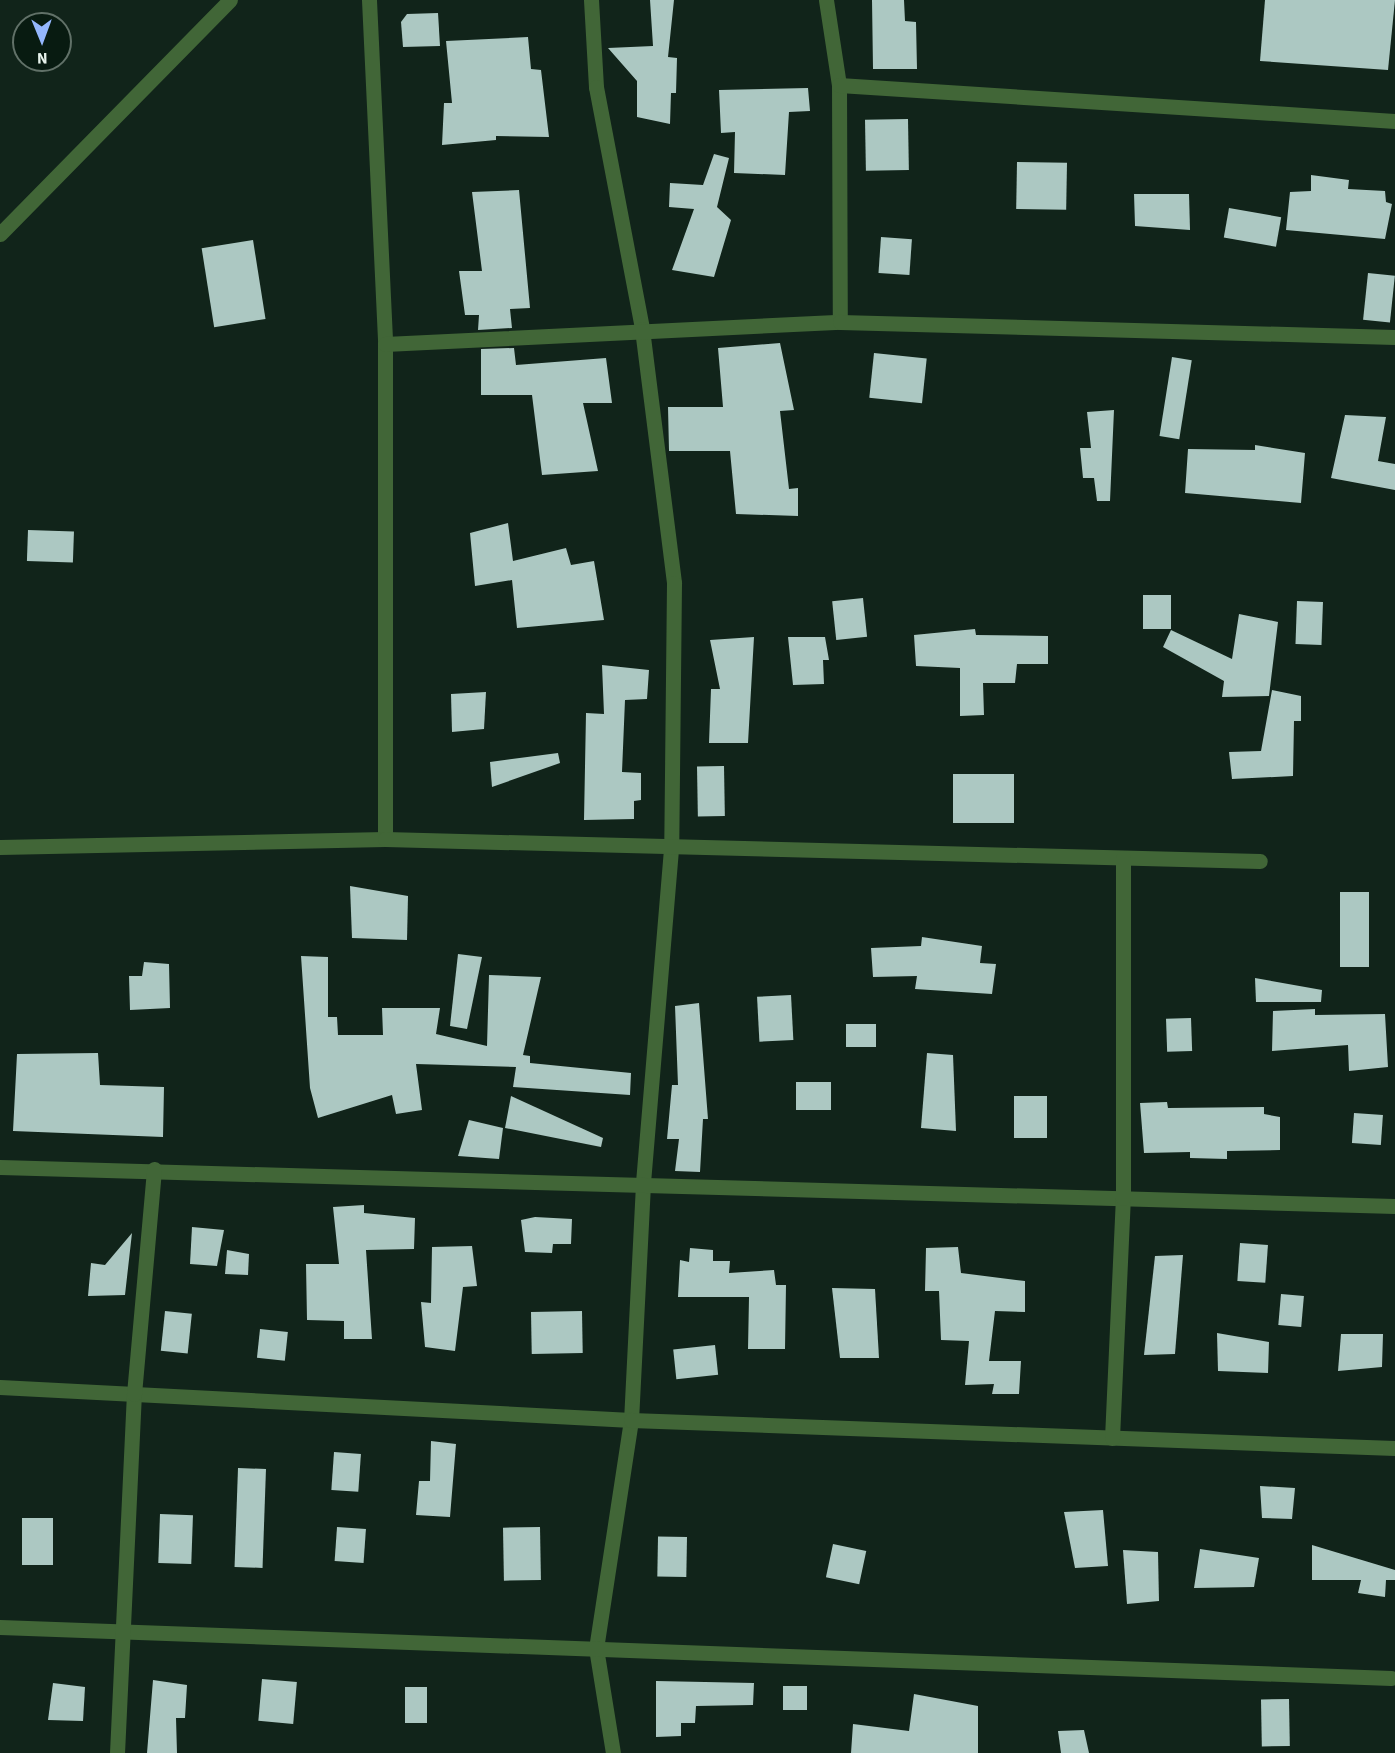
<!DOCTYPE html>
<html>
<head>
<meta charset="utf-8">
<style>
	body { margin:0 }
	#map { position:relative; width:1395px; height:1753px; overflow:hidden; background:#11241a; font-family:"Source Sans 3",sans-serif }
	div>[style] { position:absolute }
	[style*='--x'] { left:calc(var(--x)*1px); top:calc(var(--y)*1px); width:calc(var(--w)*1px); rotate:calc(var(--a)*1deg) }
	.building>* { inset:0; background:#acc8c2; transform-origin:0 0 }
	.street>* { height:15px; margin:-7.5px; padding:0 7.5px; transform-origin:7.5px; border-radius:7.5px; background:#416637 }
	span { translate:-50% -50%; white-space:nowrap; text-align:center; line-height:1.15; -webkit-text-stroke:6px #081b11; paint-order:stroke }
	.north { position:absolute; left:12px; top:12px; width:60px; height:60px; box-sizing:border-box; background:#081b11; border:2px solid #617168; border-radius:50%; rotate:179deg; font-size:16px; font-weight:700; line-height:24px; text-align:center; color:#e6f2eb }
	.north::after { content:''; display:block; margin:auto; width:21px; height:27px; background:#94b7fd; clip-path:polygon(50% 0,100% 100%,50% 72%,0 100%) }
</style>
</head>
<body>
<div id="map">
	<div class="building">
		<i style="clip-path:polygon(650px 0,674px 0,668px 57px,677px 58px,676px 93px,671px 93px,670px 124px,637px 117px,637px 81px,608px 48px,653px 46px)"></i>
		<i style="clip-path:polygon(872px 0,904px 0,905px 21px,916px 22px,917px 69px,873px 69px)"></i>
		<i style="clip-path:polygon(1265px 0,1395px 0,1388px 70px,1260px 61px)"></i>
		<i style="clip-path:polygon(438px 13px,440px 46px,403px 47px,401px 22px,407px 14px)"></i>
		<i style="clip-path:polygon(528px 37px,531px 69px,541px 70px,549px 137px,496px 136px,496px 140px,442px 145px,444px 103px,452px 103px,446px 41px)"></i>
		<i style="clip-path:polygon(808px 88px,810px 111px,789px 112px,785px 175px,734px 173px,735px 132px,721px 133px,719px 90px)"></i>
		<i style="left:908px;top:119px;width:51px;height:43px;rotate:89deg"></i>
		<i style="clip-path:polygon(714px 154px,729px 158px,717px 207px,731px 220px,714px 277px,672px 270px,694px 209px,669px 207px,670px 183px,703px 185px)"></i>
		<i style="left:1017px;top:162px;width:50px;height:47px;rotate:1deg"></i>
		<i style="clip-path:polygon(1311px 175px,1349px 180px,1348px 189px,1385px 191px,1386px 202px,1392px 204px,1385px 239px,1286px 230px,1290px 192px,1311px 191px)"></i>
		<i style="clip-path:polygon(519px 190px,530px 308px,510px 309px,512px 328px,478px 330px,479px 315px,465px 315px,459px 271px,482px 271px,472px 192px)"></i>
		<i style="clip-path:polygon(1134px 194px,1189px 194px,1190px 230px,1135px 226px)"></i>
		<i style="left:1229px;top:208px;width:53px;height:30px;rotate:10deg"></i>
		<i style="left:881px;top:237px;width:31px;height:36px;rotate:4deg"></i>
		<i style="left:253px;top:240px;width:80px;height:52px;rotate:81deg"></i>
		<i style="left:1368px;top:273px;width:27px;height:47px;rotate:6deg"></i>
		<i style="clip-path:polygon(780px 343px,794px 410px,780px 411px,789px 489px,798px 488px,798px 516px,736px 514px,730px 451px,669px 451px,668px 407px,723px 407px,718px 348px)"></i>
		<i style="clip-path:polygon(514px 348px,516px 365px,606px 358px,612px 403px,583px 403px,598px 471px,542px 475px,532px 395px,481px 395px,481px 349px)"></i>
		<i style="left:874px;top:353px;width:53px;height:45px;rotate:6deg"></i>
		<i style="left:1172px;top:357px;width:20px;height:80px;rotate:9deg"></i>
		<i style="clip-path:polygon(1114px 410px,1110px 501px,1097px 501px,1094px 478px,1083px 478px,1080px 448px,1091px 448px,1087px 412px)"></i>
		<i style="clip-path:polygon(1345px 415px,1386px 417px,1378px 461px,1395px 464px,1395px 490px,1331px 478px)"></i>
		<i style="clip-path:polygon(1255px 445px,1305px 453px,1301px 503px,1185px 493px,1188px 449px,1255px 450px)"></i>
		<i style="clip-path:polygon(508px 523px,513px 561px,566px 548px,571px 565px,594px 561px,604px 620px,517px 628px,512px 580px,475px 586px,470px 533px)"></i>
		<i style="left:28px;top:530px;width:46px;height:31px;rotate:2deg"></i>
		<i style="left:1143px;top:595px;width:28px;height:34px"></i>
		<i style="left:863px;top:598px;width:39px;height:31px;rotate:84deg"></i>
		<i style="left:1297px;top:601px;width:26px;height:43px;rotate:2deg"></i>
		<i style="clip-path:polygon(1239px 614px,1278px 622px,1269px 696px,1222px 697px,1224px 681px,1163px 647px,1171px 630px,1232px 659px)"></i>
		<i style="clip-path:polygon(975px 629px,976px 635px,1048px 636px,1048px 664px,1017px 664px,1015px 683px,983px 683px,984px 715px,960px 716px,960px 668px,916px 666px,914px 635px)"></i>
		<i style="clip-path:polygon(754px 637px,748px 743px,709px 743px,711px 689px,720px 689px,710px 640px)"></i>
		<i style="clip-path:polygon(788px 637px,825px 637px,829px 660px,823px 660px,824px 684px,793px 685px)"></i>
		<i style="clip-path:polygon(602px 665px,649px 670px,647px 699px,625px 700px,622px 772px,641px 773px,641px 800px,634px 801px,634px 819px,584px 820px,586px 713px,604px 714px)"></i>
		<i style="clip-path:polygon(1272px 690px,1301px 696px,1301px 721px,1294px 721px,1293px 776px,1232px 779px,1229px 752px,1261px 751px)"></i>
		<i style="clip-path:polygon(486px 692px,484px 729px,452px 732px,451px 694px)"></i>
		<i style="clip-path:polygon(558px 753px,560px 763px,492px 787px,490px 762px)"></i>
		<i style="left:724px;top:766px;width:50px;height:27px;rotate:89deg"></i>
		<i style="left:953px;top:774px;width:61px;height:49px"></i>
		<i style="clip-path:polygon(350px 886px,408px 896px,407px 940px,352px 938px)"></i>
		<i style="left:1369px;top:892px;width:75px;height:29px;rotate:90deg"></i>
		<i style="clip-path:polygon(922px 937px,982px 946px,980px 963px,996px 964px,992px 994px,915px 989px,917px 976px,873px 977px,871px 948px,921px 946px)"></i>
		<i style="clip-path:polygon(458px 954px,482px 957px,467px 1029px,450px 1026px)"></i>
		<i style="clip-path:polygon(301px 956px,328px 957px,328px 1017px,337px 1017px,338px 1035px,383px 1035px,382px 1008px,440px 1008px,436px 1034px,487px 1046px,489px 975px,541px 977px,523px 1055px,530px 1056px,530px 1063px,631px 1073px,630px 1095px,513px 1087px,516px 1067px,416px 1064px,422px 1110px,396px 1114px,392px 1095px,318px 1118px,310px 1088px)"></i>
		<i style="clip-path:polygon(144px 962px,169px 964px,170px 1008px,130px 1010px,129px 976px,142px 976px)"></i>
		<i style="clip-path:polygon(1255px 978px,1322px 990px,1321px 1002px,1256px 1002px)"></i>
		<i style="left:791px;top:995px;width:45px;height:34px;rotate:87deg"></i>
		<i style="clip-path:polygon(699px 1003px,708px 1119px,703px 1119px,700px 1172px,675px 1171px,679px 1139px,667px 1139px,672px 1085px,678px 1085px,675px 1006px)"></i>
		<i style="clip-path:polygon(1315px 1009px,1315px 1015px,1385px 1014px,1388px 1067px,1349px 1071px,1348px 1045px,1272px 1051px,1273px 1011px)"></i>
		<i style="left:1191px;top:1018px;width:33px;height:25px;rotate:88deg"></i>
		<i style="left:846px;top:1024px;width:30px;height:23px"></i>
		<i style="clip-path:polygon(98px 1053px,100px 1085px,164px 1087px,163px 1137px,13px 1131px,17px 1054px)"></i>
		<i style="clip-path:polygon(927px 1053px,953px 1055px,956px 1131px,921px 1128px)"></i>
		<i style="left:796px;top:1082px;width:35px;height:28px"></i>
		<i style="clip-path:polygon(511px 1096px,603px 1138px,601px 1147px,505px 1128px)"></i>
		<i style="left:1014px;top:1096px;width:33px;height:42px"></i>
		<i style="clip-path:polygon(1167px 1102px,1168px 1108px,1264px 1107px,1264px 1114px,1280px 1117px,1280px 1150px,1227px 1151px,1227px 1159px,1190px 1158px,1190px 1152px,1144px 1153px,1140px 1103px)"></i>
		<i style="left:1354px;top:1113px;width:29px;height:30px;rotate:4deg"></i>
		<i style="clip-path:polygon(469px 1120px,503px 1128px,499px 1159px,458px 1156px)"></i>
		<i style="clip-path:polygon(364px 1205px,364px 1213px,415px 1218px,414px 1249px,366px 1250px,372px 1339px,344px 1339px,344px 1321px,307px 1320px,306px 1264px,339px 1264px,333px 1207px)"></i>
		<i style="clip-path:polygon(535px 1217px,572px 1219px,571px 1244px,553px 1244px,552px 1253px,525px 1252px,521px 1220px)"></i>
		<i style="clip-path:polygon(192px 1227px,224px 1230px,217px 1266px,190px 1264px)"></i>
		<i style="clip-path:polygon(132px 1233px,125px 1295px,88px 1296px,91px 1263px,105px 1265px)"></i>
		<i style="left:1240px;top:1243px;width:28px;height:38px;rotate:4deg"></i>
		<i style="clip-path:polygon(472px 1246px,477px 1286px,463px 1287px,455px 1351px,425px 1347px,421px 1302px,431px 1303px,432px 1247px)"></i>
		<i style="clip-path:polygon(958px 1247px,961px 1273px,1025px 1281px,1025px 1312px,995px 1311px,989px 1361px,1021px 1361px,1019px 1394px,992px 1394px,994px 1384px,965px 1385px,969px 1341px,941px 1340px,939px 1291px,925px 1291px,926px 1248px)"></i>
		<i style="clip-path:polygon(690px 1248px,713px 1250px,713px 1261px,730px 1261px,729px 1273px,774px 1270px,776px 1285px,786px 1285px,785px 1349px,748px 1349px,749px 1297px,678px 1297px,680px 1260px,689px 1262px)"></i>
		<i style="clip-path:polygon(227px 1250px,249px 1254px,248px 1275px,225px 1274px)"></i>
		<i style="clip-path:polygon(1183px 1255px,1175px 1354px,1144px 1355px,1155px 1256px)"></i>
		<i style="clip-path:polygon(832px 1288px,875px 1289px,879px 1358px,840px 1358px)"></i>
		<i style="left:1281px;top:1294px;width:23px;height:31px;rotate:5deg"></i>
		<i style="left:165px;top:1311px;width:27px;height:40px;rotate:6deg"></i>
		<i style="left:582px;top:1311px;width:42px;height:51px;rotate:89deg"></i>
		<i style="left:260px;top:1329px;width:28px;height:29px;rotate:6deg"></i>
		<i style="clip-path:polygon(1217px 1333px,1269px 1342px,1268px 1373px,1218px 1371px)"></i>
		<i style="clip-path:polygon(1341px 1334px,1383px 1334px,1382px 1367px,1338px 1371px)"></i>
		<i style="left:715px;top:1345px;width:30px;height:42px;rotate:84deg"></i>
		<i style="clip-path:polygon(431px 1441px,456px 1444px,450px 1517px,416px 1515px,419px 1481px,430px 1481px)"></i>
		<i style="left:334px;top:1452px;width:27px;height:38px;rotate:4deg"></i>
		<i style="left:238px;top:1468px;width:28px;height:99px;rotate:2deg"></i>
		<i style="clip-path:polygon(1260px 1486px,1295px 1488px,1292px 1519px,1262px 1518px)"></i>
		<i style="clip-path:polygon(1103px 1510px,1108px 1566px,1075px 1568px,1064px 1512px)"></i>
		<i style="left:160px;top:1514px;width:33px;height:49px;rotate:2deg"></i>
		<i style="left:22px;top:1518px;width:31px;height:47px"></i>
		<i style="left:337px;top:1527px;width:29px;height:34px;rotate:4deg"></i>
		<i style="left:540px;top:1527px;width:53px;height:37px;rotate:89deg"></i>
		<i style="left:687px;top:1537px;width:40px;height:29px;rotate:91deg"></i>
		<i style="left:833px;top:1544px;width:34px;height:34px;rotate:12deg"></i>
		<i style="clip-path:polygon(1312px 1545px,1395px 1570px,1395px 1580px,1386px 1580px,1385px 1597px,1358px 1593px,1361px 1580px,1312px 1580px)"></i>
		<i style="clip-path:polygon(1200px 1549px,1259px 1558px,1254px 1587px,1194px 1588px)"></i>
		<i style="clip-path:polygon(1123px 1550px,1158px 1552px,1159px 1601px,1127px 1604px)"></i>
		<i style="left:262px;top:1679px;width:35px;height:42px;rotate:5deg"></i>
		<i style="clip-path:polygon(153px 1680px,187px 1685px,185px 1718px,176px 1718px,177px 1753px,147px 1753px)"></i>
		<i style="clip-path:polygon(656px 1681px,754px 1683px,753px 1705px,696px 1706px,695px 1723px,681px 1723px,681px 1736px,656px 1737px)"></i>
		<i style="clip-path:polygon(53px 1683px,85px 1687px,83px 1721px,48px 1720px)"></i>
		<i style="left:783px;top:1686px;width:24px;height:24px"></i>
		<i style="left:405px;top:1687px;width:22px;height:36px"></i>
		<i style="clip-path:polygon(914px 1694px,978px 1706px,978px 1753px,851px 1753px,853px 1724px,909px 1731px)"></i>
		<i style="left:1289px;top:1699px;width:47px;height:28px;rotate:89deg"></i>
		<i style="clip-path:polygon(1084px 1730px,1089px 1753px,1061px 1753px,1058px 1731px)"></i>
	</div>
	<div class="street">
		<i style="--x:369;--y:0;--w:344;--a:87.3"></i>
		<i style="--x:385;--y:344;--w:495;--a:90"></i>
		<i style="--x:591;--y:0;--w:87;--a:86.7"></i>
		<i style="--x:596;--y:87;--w:246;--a:79.2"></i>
		<i style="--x:642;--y:329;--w:256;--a:82.8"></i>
		<i style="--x:674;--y:583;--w:266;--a:90.6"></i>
		<i style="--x:671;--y:849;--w:336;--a:94.8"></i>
		<i style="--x:643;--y:1184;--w:236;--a:92.9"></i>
		<i style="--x:631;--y:1420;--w:231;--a:98.7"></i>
		<i style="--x:596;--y:1648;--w:106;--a:80.8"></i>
		<i style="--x:826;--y:0;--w:86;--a:81.3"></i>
		<i style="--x:839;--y:85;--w:237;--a:89.8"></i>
		<i style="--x:839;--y:85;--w:557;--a:3.7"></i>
		<i style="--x:0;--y:234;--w:328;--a:-45.5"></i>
		<i style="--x:385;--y:344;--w:456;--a:-2.8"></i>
		<i style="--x:840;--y:322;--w:555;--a:1.55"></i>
		<i style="--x:0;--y:847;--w:385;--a:-1.2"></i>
		<i style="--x:385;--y:839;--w:875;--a:1.44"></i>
		<i style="--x:0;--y:1167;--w:1396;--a:1.6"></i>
		<i style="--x:0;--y:1387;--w:632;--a:2.99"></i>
		<i style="--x:631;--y:1420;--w:765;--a:2.1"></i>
		<i style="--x:1112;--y:1438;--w:240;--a:-87.4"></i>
		<i style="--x:1123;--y:1198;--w:340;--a:-90"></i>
		<i style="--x:0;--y:1627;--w:1392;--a:2.1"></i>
		<i style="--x:117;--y:1753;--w:359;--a:-87.3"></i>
		<i style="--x:134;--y:1394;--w:226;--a:-84.9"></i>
	</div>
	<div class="north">N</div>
</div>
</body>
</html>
